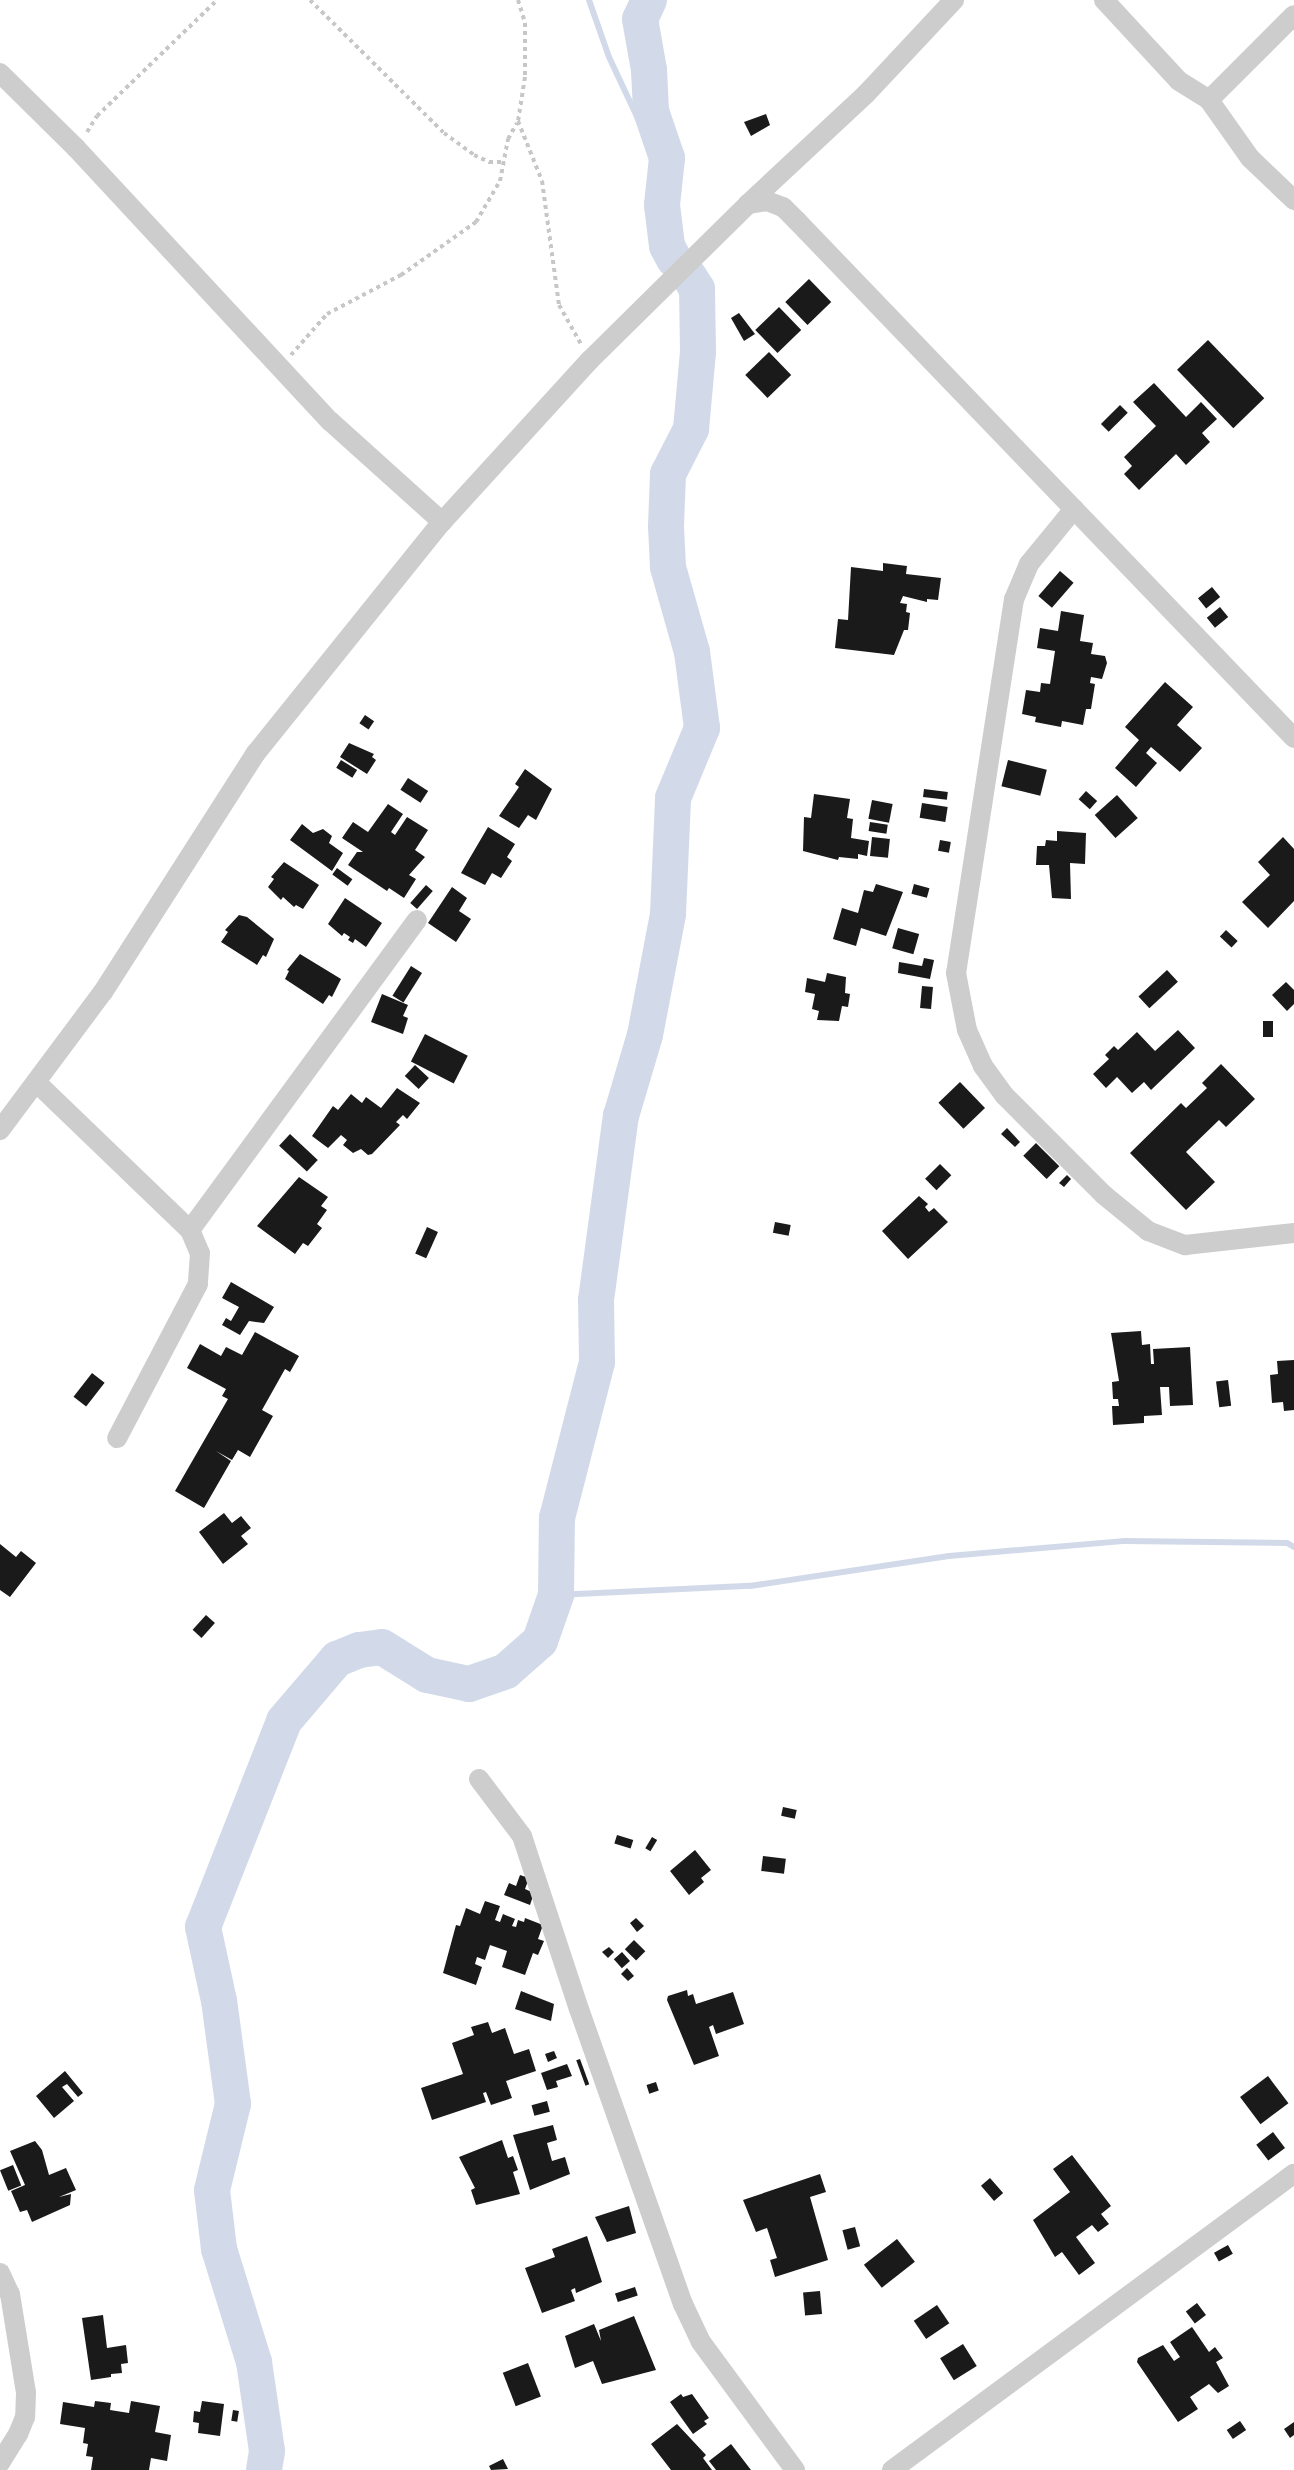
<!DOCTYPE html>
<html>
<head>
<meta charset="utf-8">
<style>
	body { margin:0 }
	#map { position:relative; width:1294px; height:2470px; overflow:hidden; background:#fff; font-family:"DejaVu Sans",sans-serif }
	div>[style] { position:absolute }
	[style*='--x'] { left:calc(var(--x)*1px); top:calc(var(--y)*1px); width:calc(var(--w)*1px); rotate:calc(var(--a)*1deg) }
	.stream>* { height:6px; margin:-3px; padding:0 3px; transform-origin:3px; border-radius:3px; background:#d2daea }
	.river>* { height:36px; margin:-18px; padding:0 18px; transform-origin:18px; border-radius:18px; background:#d2daea }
	.building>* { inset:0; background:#1a1a1a; transform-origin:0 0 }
	.path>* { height:4px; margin-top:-2px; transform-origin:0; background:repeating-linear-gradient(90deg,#c7c7c7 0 4px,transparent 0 8px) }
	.minor>* { height:20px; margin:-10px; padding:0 10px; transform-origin:10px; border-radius:10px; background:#cdcdcd }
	span { translate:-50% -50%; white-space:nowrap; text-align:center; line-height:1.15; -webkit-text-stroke:8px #fff; paint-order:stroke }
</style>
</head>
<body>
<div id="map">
	<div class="stream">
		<i style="--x:589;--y:0;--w:60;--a:70.7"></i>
		<i style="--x:609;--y:57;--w:68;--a:64.9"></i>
		<i style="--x:638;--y:119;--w:49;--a:53.4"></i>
		<i style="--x:556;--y:1595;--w:194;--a:-2.7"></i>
		<i style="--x:750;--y:1586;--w:201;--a:-8.6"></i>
		<i style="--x:949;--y:1556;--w:177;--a:-4.9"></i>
		<i style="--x:1125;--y:1541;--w:162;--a:0.7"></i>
		<i style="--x:1287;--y:1543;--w:8;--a:30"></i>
	</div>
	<div class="river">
		<i style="--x:649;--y:0;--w:21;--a:115"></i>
		<i style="--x:640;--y:19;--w:52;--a:80"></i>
		<i style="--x:649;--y:70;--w:41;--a:87.2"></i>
		<i style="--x:651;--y:111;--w:50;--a:71.2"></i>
		<i style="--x:667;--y:158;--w:47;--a:96.1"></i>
		<i style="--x:662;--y:205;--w:41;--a:83"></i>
		<i style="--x:667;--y:246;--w:15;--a:62"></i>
		<i style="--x:264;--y:2470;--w:19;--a:-81"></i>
		<i style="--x:267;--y:2451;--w:90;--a:-98.3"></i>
		<i style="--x:254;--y:2362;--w:118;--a:-107.2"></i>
		<i style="--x:219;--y:2249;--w:59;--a:-96.8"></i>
		<i style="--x:212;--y:2190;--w:89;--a:-76.3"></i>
		<i style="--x:233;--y:2104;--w:104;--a:-97.7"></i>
		<i style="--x:219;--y:2001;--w:76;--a:-102.2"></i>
		<i style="--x:203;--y:1927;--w:221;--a:-68.5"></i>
		<i style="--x:284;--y:1721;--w:82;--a:-49.5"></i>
		<i style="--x:337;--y:1659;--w:24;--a:-22"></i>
		<i style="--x:359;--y:1650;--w:23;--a:-7"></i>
		<i style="--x:382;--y:1647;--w:53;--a:31.9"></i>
		<i style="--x:427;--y:1675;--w:43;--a:12.1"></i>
		<i style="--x:469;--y:1684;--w:39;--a:-19"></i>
		<i style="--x:506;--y:1671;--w:45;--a:-41.4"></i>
		<i style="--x:540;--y:1641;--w:49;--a:-70.8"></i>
		<i style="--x:556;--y:1595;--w:77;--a:-89.3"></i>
		<i style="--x:557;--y:1518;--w:161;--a:-75.6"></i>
		<i style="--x:597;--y:1362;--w:62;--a:-90.9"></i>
		<i style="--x:596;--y:1300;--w:186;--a:-82.3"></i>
		<i style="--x:621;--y:1116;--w:84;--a:-73.5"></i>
		<i style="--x:645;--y:1035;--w:123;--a:-79.2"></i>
		<i style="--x:668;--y:914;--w:116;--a:-87.5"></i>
		<i style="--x:673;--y:798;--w:76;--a:-67.5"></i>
		<i style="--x:702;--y:728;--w:77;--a:-97.5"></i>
		<i style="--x:692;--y:652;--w:88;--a:-105.8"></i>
		<i style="--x:668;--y:567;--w:41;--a:-92.8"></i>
		<i style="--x:666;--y:526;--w:52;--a:-87.8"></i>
		<i style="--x:668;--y:474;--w:51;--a:-62.9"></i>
		<i style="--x:691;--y:429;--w:77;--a:-84.8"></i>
		<i style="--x:698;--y:352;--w:63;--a:-90.9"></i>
		<i style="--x:697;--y:289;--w:15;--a:-122"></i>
	</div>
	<div class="building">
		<i style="clip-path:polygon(766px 114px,770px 125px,751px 136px,744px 122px)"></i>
		<i style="left:809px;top:279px;width:32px;height:33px;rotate:46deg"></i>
		<i style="left:779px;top:307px;width:32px;height:33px;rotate:46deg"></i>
		<i style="clip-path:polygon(739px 313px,755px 334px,744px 341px,731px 318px)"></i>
		<i style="left:1208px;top:340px;width:81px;height:43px;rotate:46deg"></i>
		<i style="left:769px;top:352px;width:32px;height:33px;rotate:46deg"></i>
		<i style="clip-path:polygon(1154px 383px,1186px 417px,1201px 402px,1217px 419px,1202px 433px,1210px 442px,1186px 465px,1176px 454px,1139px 490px,1124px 474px,1132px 466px,1124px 457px,1156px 426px,1133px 402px)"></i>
		<i style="left:1120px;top:405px;width:11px;height:27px;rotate:45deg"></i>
		<i style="clip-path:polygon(883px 563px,907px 566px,906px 574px,941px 578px,938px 600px,927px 599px,927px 602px,903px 596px,900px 603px,907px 604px,906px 612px,910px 613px,908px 630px,904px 630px,894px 655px,835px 648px,838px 619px,848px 620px,851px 567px,883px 571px)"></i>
		<i style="left:1060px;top:571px;width:18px;height:33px;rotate:41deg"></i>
		<i style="left:1212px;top:587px;width:13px;height:18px;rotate:51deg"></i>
		<i style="left:1220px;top:607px;width:13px;height:17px;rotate:51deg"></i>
		<i style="clip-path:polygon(1061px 611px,1084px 615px,1080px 641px,1093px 643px,1091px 654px,1105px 656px,1107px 663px,1102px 679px,1091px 677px,1090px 683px,1095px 684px,1091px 709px,1086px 709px,1083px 725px,1062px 721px,1061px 727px,1035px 722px,1036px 717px,1022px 714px,1026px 690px,1040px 692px,1041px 683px,1050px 684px,1055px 651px,1037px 648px,1040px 628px,1058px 631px)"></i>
		<i style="clip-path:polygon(1165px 682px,1193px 707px,1177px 725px,1202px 748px,1180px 772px,1151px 747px,1146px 753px,1157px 763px,1136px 787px,1115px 768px,1139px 740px,1125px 727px)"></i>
		<i style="left:365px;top:715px;width:11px;height:10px;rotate:34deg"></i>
		<i style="clip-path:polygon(349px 743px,374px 754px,372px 757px,376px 760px,367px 774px,340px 757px)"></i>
		<i style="left:341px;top:760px;width:19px;height:9px;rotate:32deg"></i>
		<i style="left:1008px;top:760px;width:40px;height:27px;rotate:14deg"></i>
		<i style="clip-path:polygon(525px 769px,552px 789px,536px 820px,528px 815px,519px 828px,499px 816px,519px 787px,515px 784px)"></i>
		<i style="left:408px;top:778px;width:24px;height:14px;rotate:33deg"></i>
		<i style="left:924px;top:789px;width:24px;height:8px;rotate:7deg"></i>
		<i style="left:1086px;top:791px;width:15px;height:11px;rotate:42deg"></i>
		<i style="clip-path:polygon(814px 794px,850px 799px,847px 818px,853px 819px,851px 838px,869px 841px,867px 856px,858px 854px,858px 859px,839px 857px,838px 860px,803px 851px,804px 817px,811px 818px)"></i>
		<i style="left:1117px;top:795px;width:31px;height:30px;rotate:48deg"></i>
		<i style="left:872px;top:800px;width:21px;height:19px;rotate:11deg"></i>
		<i style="left:922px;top:803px;width:26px;height:15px;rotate:9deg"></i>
		<i style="clip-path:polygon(388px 804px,403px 814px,391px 832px,395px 835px,407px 817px,428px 830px,415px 850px,425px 857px,409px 875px,416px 879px,404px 898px,389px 888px,387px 891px,348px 865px,357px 852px,363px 852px,342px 838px,353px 822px,368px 832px)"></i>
		<i style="left:870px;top:822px;width:18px;height:9px;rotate:9deg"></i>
		<i style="clip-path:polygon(302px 824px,313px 833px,323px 829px,332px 836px,329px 843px,343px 853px,332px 871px,290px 840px)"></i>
		<i style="clip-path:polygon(488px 827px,515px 844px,507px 857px,512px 861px,501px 878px,492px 873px,485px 885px,461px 873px)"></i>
		<i style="clip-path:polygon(1057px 831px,1086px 833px,1085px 864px,1070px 863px,1071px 899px,1052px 898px,1049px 865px,1036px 865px,1037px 846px,1045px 846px,1046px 840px,1057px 841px)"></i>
		<i style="left:872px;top:837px;width:18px;height:19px;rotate:6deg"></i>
		<i style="clip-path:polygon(1283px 837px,1294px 849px,1294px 901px,1268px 928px,1242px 902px,1270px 875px,1258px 862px)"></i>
		<i style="left:940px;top:840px;width:11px;height:11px;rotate:10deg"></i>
		<i style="clip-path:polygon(284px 862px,319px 885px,303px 909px,296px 905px,294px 907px,283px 897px,281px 900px,268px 887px,274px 879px,271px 877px)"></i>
		<i style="left:337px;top:868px;width:19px;height:8px;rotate:36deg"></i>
		<i style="clip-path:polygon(876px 884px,903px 892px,886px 936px,861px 928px,856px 946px,833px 939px,842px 908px,858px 913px,864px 890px,873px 892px)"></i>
		<i style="left:914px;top:884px;width:16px;height:10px;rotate:15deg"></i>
		<i style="left:426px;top:885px;width:9px;height:24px;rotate:41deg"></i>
		<i style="clip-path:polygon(452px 887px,467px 898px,459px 911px,471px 919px,456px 942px,428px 923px)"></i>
		<i style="clip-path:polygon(345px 898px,382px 923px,366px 947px,355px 939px,353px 943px,348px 940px,350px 937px,344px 933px,342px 936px,328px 924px)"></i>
		<i style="clip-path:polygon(239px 915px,247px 917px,274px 939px,266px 957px,263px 955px,257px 965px,221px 942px,228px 932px,225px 930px)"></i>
		<i style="left:898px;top:928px;width:22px;height:21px;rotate:16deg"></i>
		<i style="left:1226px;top:930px;width:16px;height:9px;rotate:43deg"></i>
		<i style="clip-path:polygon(300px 954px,341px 979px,332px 997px,329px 995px,323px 1004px,285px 979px,289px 971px,287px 970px)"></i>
		<i style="clip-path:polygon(924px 958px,934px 960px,930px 979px,898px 973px,899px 962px,922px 966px)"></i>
		<i style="left:411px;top:966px;width:13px;height:35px;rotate:32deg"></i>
		<i style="left:1167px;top:970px;width:16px;height:39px;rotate:47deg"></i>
		<i style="clip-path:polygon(827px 973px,846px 977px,845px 993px,850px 994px,848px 1007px,842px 1006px,839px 1021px,817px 1020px,819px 1011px,812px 1009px,815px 994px,805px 992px,807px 978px,825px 982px)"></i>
		<i style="clip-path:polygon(1286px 982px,1294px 990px,1294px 1004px,1287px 1011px,1272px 995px)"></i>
		<i style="left:922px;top:986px;width:11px;height:22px;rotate:5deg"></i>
		<i style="clip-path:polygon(382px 994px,408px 1005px,403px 1016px,408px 1018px,403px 1034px,371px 1022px)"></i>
		<i style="left:1263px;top:1021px;width:10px;height:16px"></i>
		<i style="clip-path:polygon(1178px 1030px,1195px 1048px,1151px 1090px,1144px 1082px,1132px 1093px,1117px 1077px,1106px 1088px,1093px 1074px,1109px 1059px,1105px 1055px,1114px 1046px,1118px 1050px,1137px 1032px,1155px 1051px)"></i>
		<i style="left:425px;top:1034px;width:48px;height:31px;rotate:27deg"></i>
		<i style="clip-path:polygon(1221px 1064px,1255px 1099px,1226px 1127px,1219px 1120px,1186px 1152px,1215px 1182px,1186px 1210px,1130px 1153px,1181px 1103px,1186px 1108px,1207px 1088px,1202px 1083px)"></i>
		<i style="left:415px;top:1065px;width:19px;height:15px;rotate:43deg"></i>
		<i style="left:960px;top:1082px;width:36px;height:30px;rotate:46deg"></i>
		<i style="clip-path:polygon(397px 1088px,420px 1103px,407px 1119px,403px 1115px,396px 1122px,400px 1125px,372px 1154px,368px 1155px,361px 1149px,353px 1153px,343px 1145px,347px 1140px,341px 1135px,328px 1148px,312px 1136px,333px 1106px,338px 1110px,351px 1094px,362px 1103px,366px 1097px,381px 1108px)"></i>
		<i style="clip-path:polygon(1007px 1128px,1020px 1142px,1015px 1147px,1001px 1134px)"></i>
		<i style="left:290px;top:1134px;width:38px;height:16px;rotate:43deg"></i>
		<i style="left:1036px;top:1143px;width:33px;height:18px;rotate:45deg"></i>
		<i style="left:940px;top:1164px;width:16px;height:21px;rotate:45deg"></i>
		<i style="clip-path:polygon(1067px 1175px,1071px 1179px,1064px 1187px,1059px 1183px)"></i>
		<i style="clip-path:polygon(299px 1177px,328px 1197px,321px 1206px,327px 1210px,317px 1224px,322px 1228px,308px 1246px,303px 1243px,295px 1254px,257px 1226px)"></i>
		<i style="clip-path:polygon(919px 1196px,928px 1204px,925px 1207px,929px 1212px,934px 1208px,948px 1222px,908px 1259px,882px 1231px)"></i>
		<i style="left:775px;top:1222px;width:16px;height:11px;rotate:11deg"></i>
		<i style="left:427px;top:1227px;width:12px;height:29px;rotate:24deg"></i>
		<i style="clip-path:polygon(231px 1282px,274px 1307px,264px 1323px,249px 1321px,240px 1335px,222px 1325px,226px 1318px,231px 1321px,239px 1307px,222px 1298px)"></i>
		<i style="clip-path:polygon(1141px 1331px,1142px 1345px,1150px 1344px,1151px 1364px,1154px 1364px,1153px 1349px,1190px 1347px,1193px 1405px,1170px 1406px,1169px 1387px,1160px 1387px,1162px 1415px,1144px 1416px,1144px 1423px,1113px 1425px,1112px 1406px,1119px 1406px,1118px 1399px,1113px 1399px,1112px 1382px,1119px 1381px,1111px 1333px)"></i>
		<i style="clip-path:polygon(255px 1332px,299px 1356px,290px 1372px,285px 1369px,262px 1410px,273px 1416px,250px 1457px,238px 1450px,232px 1460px,216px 1451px,231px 1461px,204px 1508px,175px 1491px,228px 1399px,222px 1396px,226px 1389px,187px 1368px,200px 1344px,221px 1356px,226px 1347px,242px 1355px)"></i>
		<i style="clip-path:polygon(1294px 1360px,1294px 1410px,1284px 1411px,1283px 1402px,1272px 1403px,1270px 1375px,1278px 1374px,1277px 1361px)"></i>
		<i style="left:92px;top:1373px;width:16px;height:30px;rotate:38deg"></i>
		<i style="left:1228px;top:1380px;width:26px;height:12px;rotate:83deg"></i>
		<i style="clip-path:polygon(224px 1513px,232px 1523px,241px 1516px,251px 1528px,241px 1536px,248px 1544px,223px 1564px,199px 1532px)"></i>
		<i style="clip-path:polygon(0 1544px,16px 1557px,21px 1551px,36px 1563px,10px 1597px,0 1590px)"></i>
		<i style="left:206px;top:1615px;width:12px;height:20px;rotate:42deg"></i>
		<i style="left:783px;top:1807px;width:14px;height:9px;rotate:12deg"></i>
		<i style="left:617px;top:1835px;width:17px;height:9px;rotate:17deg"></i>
		<i style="left:652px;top:1837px;width:6px;height:13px;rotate:31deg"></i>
		<i style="clip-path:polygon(695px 1850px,711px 1870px,701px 1878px,704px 1882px,689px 1895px,670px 1871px)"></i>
		<i style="left:763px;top:1856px;width:23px;height:15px;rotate:7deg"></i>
		<i style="clip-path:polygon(520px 1875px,529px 1878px,525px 1889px,534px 1893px,530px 1905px,504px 1895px,509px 1883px,516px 1886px)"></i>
		<i style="clip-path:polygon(485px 1901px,500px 1906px,495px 1920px,500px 1922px,503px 1914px,515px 1919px,512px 1926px,516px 1927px,518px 1920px,524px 1922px,525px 1918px,543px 1925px,538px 1939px,544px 1941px,538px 1955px,533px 1953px,525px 1975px,502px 1967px,507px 1951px,490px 1945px,485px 1960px,477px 1957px,475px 1964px,482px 1967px,476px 1985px,443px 1973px,456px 1925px,460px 1926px,466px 1908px,480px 1914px)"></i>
		<i style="clip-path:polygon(636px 1918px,644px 1926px,637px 1932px,630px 1923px)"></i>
		<i style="left:634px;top:1940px;width:16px;height:13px;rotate:45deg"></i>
		<i style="clip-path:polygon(609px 1947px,614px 1952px,608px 1958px,602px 1952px)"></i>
		<i style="left:622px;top:1952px;width:12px;height:11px;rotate:48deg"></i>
		<i style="clip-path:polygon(627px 1968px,634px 1976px,628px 1981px,621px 1974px)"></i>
		<i style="clip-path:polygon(687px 1990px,688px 1996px,693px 1994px,696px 2004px,733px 1992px,744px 2024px,716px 2034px,713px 2025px,709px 2027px,719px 2056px,694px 2065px,667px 2000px,668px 1996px)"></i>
		<i style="clip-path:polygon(521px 1991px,554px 2004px,551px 2021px,515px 2009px)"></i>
		<i style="clip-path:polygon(488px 2022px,492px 2033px,505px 2028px,514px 2054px,529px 2049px,536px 2071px,506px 2081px,512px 2098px,491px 2105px,486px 2092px,483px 2093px,486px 2102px,432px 2120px,421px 2088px,463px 2074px,452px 2043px,474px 2035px,471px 2027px)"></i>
		<i style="clip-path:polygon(554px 2051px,557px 2058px,548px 2062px,545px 2054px)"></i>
		<i style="left:580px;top:2059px;width:27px;height:4px;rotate:70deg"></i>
		<i style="clip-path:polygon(567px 2064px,572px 2076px,556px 2081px,558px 2087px,547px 2090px,541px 2073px)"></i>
		<i style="clip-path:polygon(65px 2071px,83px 2093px,78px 2097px,67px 2084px,62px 2087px,74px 2101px,54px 2118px,36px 2096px)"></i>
		<i style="left:1268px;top:2076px;width:34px;height:35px;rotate:53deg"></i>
		<i style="left:656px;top:2082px;width:9px;height:10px;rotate:72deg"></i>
		<i style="left:547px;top:2101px;width:11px;height:16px;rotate:75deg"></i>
		<i style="clip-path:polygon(553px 2125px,557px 2140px,547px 2143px,552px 2161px,565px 2157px,570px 2174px,530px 2190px,513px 2135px)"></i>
		<i style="left:1273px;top:2132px;width:20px;height:21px;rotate:53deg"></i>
		<i style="clip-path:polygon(502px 2140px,508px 2158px,513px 2156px,518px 2170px,513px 2172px,520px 2194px,476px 2205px,471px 2190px,475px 2188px,459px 2157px)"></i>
		<i style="clip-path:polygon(35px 2141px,42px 2150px,49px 2175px,66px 2168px,76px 2190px,59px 2197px,71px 2194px,70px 2205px,32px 2222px,27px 2210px,20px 2212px,11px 2191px,25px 2185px,10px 2151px)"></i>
		<i style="clip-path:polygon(1072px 2155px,1111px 2206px,1101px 2214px,1109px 2224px,1098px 2232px,1092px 2225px,1076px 2237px,1095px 2263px,1079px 2275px,1062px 2252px,1055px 2257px,1033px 2220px,1070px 2192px,1053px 2169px)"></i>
		<i style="left:13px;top:2165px;width:22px;height:14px;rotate:68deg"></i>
		<i style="clip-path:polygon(820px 2174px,826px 2192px,810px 2197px,828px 2260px,775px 2277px,770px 2260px,777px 2258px,767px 2228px,756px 2232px,743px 2200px)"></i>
		<i style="left:990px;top:2178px;width:20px;height:12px;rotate:49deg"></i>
		<i style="clip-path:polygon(629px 2206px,636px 2233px,607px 2242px,595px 2217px)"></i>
		<i style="left:855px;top:2227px;width:20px;height:13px;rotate:75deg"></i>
		<i style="clip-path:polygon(587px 2236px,602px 2282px,576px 2293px,575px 2288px,571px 2290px,575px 2301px,542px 2313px,525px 2268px,555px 2257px,552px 2249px)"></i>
		<i style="left:897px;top:2239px;width:29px;height:42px;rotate:52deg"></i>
		<i style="left:1228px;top:2245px;width:10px;height:16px;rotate:61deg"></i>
		<i style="left:635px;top:2287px;width:9px;height:21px;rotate:72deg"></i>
		<i style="left:820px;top:2291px;width:23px;height:17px;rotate:85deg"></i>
		<i style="left:1197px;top:2303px;width:15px;height:14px;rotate:53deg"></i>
		<i style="left:937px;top:2305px;width:22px;height:28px;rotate:56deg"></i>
		<i style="clip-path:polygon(103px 2315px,107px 2348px,126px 2345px,128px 2363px,121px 2364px,122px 2373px,111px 2374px,111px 2377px,91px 2380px,82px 2318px)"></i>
		<i style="clip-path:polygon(634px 2316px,656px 2370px,602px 2384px,593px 2361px,575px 2368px,565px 2336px,594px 2324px,601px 2341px,599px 2330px)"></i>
		<i style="clip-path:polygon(1192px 2327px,1209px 2352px,1215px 2347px,1223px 2358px,1216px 2362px,1229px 2386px,1218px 2393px,1209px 2384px,1190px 2397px,1198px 2409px,1178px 2422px,1137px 2362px,1138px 2358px,1163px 2345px,1174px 2361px,1180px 2357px,1170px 2342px)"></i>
		<i style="left:963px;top:2344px;width:26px;height:27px;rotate:58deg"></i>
		<i style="left:528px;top:2363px;width:36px;height:27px;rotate:69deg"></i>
		<i style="clip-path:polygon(681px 2394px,683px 2397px,692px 2394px,709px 2418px,704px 2421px,707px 2424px,693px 2434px,670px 2402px)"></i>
		<i style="clip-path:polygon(95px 2401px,111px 2403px,110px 2410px,129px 2413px,131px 2401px,160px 2406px,155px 2432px,171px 2435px,167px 2461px,151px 2458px,149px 2470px,91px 2470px,93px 2457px,86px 2456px,88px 2444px,83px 2443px,85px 2428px,60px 2424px,63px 2402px,94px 2407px)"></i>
		<i style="clip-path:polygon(202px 2401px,224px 2404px,220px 2436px,198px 2433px,199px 2423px,193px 2422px,194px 2411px,200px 2412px)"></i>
		<i style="left:233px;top:2410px;width:6px;height:11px;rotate:9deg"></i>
		<i style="left:1240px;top:2421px;width:11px;height:16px;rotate:56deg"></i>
		<i style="clip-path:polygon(1294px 2422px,1294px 2435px,1290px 2438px,1284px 2429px)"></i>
		<i style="clip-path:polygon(677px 2424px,706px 2455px,703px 2458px,712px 2470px,671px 2470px,651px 2444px)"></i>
		<i style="clip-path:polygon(731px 2444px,751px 2470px,716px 2470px,709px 2461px)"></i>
		<i style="clip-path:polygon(503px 2459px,508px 2469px,491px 2470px,489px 2466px)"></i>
	</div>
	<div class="path">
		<i style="--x:310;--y:0;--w:189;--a:44.8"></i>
		<i style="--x:444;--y:133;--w:37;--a:36"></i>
		<i style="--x:474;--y:155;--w:17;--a:25"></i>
		<i style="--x:489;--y:162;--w:15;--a:0"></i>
		<i style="--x:518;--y:0;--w:24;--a:73"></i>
		<i style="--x:525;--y:23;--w:54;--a:90"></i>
		<i style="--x:525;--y:77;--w:45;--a:99"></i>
		<i style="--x:518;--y:121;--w:65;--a:68.2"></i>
		<i style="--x:542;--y:181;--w:125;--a:82.2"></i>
		<i style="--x:559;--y:305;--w:45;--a:60.6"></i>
		<i style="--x:87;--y:132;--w:19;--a:-58"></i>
		<i style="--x:97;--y:116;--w:167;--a:-44"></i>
		<i style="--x:291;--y:355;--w:55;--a:-48.7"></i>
		<i style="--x:327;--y:314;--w:84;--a:-27.8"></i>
		<i style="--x:401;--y:275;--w:92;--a:-35.2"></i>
		<i style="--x:476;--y:222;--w:48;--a:-59.7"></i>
		<i style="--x:500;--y:181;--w:43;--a:-79.2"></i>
		<i style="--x:508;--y:139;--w:18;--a:-61"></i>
	</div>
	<div class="minor">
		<i style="--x:1104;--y:0;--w:110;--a:47.2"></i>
		<i style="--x:1179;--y:81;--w:36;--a:32"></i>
		<i style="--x:1209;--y:100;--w:71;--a:54.7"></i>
		<i style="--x:1250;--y:158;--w:61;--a:43.7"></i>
		<i style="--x:0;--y:73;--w:107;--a:44.6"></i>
		<i style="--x:76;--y:148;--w:373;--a:47.1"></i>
		<i style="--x:330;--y:421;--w:151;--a:42"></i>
		<i style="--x:1209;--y:100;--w:120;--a:-45"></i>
		<i style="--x:748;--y:204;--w:161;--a:-43"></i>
		<i style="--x:866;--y:94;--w:129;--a:-46.9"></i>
		<i style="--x:1074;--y:509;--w:71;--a:129.3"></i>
		<i style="--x:1029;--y:564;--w:38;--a:113"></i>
		<i style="--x:1014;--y:599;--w:378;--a:98.8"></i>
		<i style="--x:956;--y:973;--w:58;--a:79.1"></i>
		<i style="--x:967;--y:1030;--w:39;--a:66"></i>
		<i style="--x:983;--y:1066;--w:37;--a:54"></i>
		<i style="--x:1005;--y:1096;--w:140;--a:45"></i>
		<i style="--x:1104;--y:1195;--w:57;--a:39.3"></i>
		<i style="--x:1148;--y:1231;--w:40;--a:21"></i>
		<i style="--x:1185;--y:1245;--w:110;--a:-6.3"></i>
		<i style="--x:37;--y:1083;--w:212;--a:43.9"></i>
		<i style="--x:190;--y:1230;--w:25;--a:67"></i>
		<i style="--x:200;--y:1253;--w:31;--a:94"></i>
		<i style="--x:198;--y:1284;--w:174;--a:117.7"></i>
		<i style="--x:0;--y:1130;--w:172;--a:-53.3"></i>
		<i style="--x:103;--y:992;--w:284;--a:-57.4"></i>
		<i style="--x:256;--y:753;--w:297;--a:-51.2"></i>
		<i style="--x:442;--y:522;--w:219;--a:-47.6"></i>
		<i style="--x:590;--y:360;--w:222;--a:-44.6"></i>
		<i style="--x:748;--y:204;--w:19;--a:-9"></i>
		<i style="--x:767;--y:201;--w:17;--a:21"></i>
		<i style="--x:783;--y:207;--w:20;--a:45"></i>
		<i style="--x:797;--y:221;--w:717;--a:46.13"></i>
		<i style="--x:190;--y:1230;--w:384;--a:-53.8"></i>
		<i style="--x:479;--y:1779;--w:71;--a:53"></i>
		<i style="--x:522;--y:1836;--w:182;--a:71.8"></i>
		<i style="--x:579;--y:2009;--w:313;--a:70.6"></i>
		<i style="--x:683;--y:2304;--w:42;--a:64.7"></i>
		<i style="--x:701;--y:2342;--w:159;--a:53.7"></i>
		<i style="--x:0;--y:2273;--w:23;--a:65"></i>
		<i style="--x:10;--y:2294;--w:100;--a:80.8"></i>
		<i style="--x:26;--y:2393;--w:24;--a:92"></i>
		<i style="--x:25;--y:2417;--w:18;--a:112"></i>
		<i style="--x:18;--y:2434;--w:34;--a:122"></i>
		<i style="--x:892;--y:2470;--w:499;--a:-36.4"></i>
	</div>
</div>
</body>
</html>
